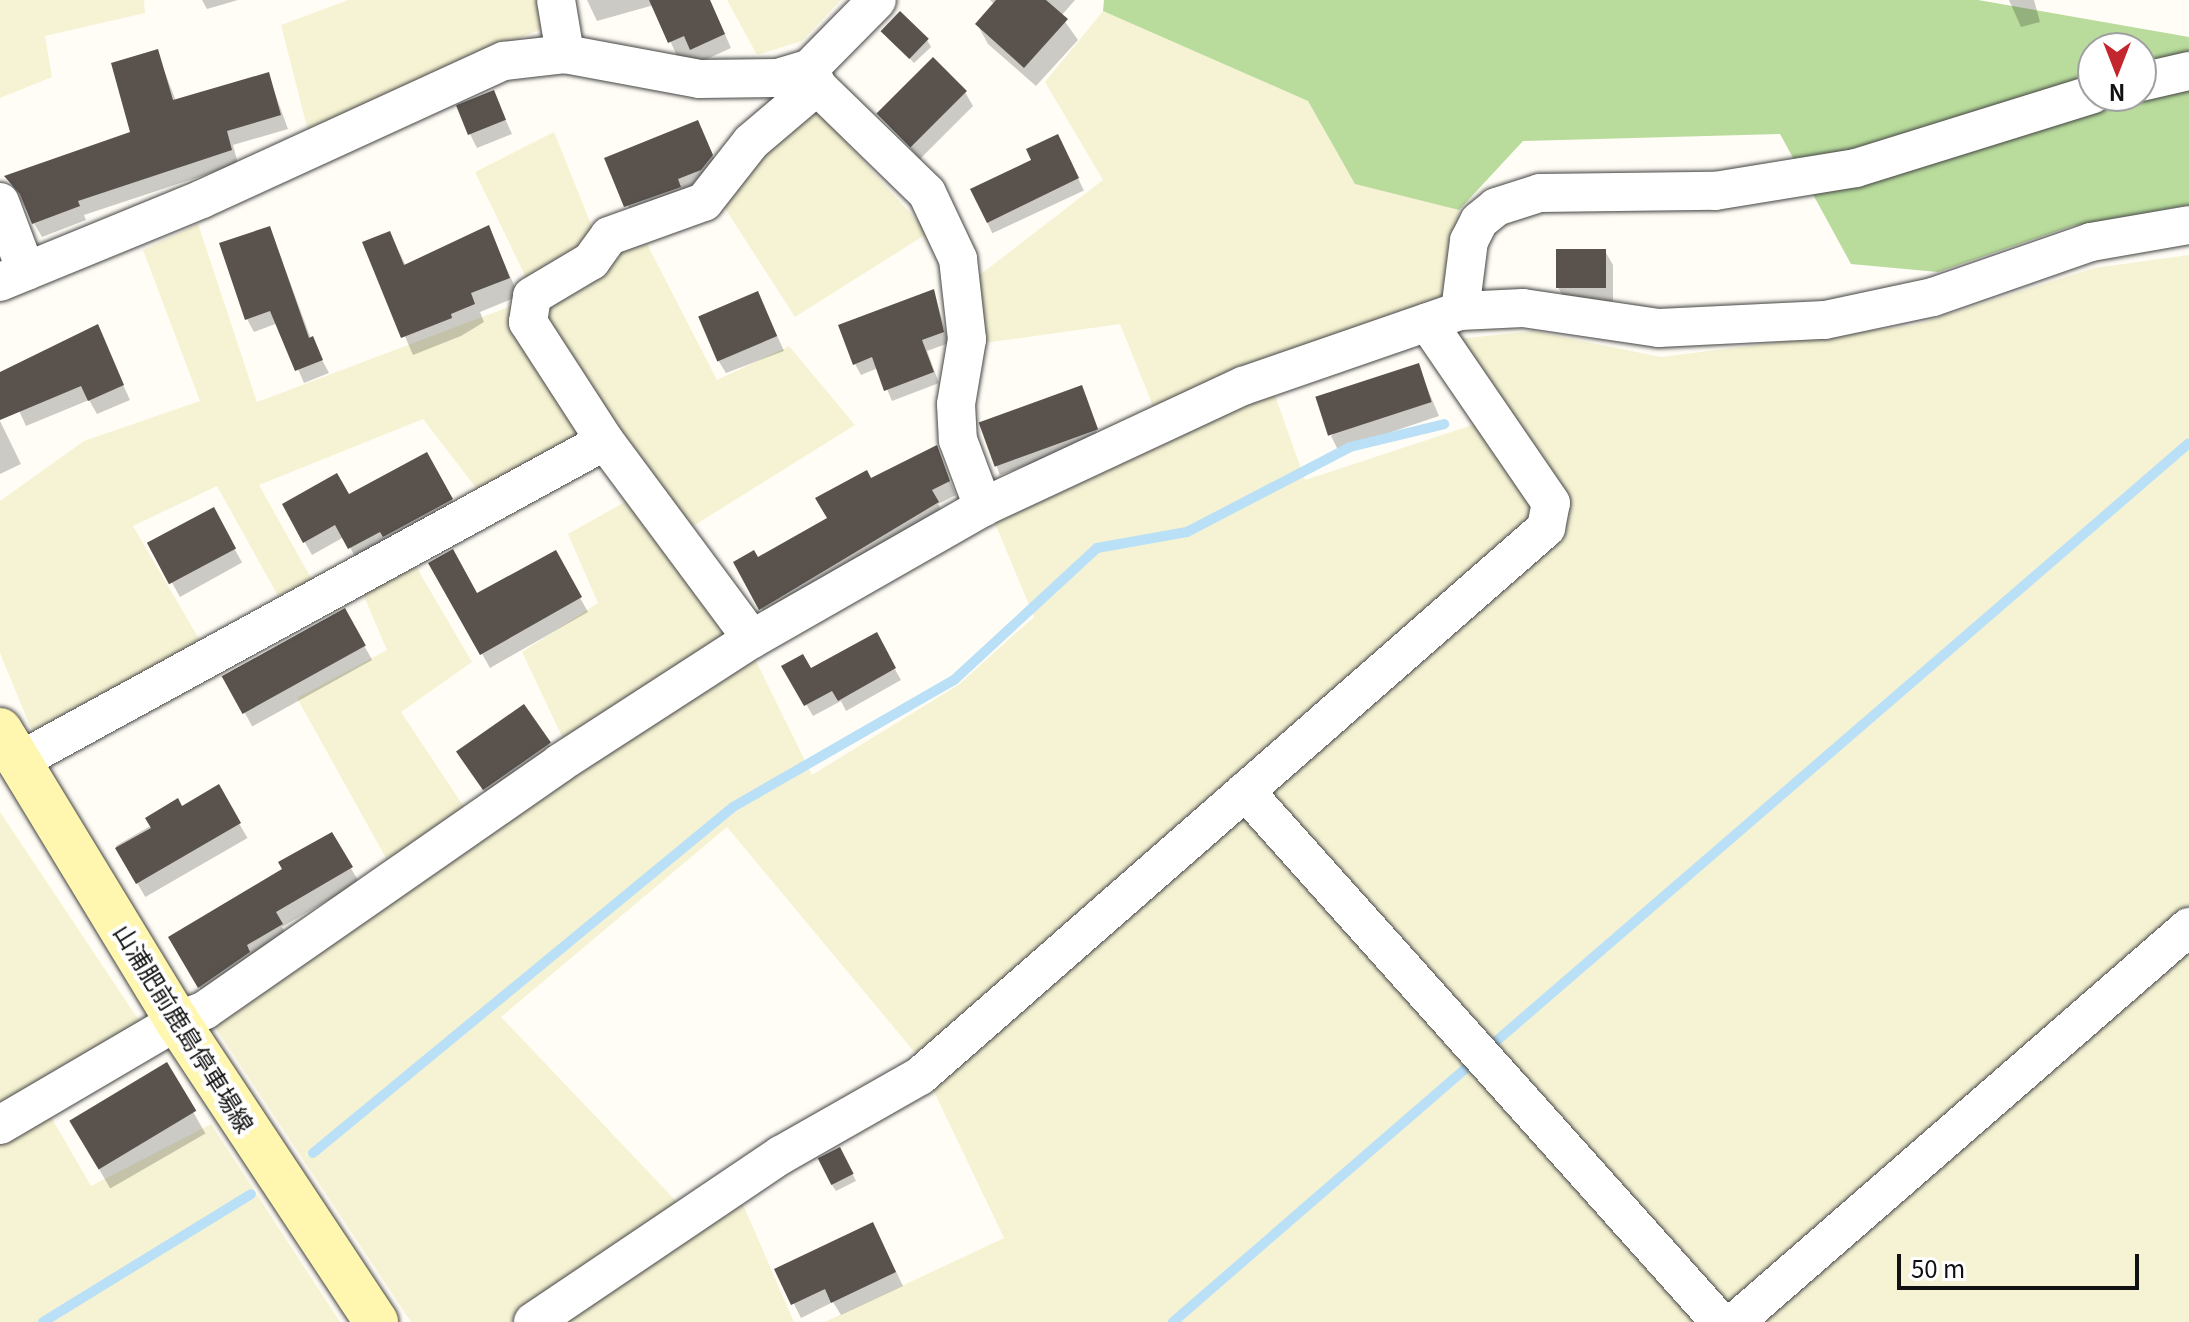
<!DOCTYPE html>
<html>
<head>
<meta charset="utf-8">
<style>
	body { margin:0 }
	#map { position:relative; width:2189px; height:1322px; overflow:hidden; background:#fffdf5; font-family:Georgia,"Noto Sans JP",serif }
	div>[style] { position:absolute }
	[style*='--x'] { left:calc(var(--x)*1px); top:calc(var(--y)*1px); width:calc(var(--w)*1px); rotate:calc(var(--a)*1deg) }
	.farmland>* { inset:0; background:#f6f3d4 }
	.forest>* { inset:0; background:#b9dc9c }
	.shadow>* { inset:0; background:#0003; transform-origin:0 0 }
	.stream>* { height:10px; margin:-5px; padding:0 5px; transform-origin:5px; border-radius:5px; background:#b9e0f7 }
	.building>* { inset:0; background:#5a524d; transform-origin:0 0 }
	.roads { filter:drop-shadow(0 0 2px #444) drop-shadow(0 0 2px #444) }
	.minor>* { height:38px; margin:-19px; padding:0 19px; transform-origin:19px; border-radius:19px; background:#fff }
	.secondary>* { height:44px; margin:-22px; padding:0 22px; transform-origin:22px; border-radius:22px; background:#fff6b0 }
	span { translate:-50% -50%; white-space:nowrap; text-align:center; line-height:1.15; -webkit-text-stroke:8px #fff; paint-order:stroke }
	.street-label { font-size:24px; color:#111 }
	.north { position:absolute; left:2077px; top:32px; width:80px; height:80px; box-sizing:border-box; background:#fff; border:2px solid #a0a0a0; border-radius:50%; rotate:180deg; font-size:22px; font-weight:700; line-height:32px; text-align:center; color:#111 }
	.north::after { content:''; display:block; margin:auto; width:28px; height:36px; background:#c4262e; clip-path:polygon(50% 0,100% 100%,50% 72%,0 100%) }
	.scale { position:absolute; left:1897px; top:1254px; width:242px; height:36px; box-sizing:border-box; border:4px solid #111; border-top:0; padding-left:10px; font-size:24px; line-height:28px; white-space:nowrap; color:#111; -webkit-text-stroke:6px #fff; paint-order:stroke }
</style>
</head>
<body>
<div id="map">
	<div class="farmland">
		<i style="clip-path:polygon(0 0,144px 0,145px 13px,45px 36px,52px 77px,0 98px)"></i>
		<i style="clip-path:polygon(348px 0,540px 0,541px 29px,308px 131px,281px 25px)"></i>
		<i style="clip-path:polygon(727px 0,841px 0,802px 41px,757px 55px)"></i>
		<i style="clip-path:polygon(1103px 11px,1308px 101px,1356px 184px,1459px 210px,1444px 296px,1277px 355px,1271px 384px,1305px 480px,1503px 415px,1458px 339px,1533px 331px,1661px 357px,1914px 325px,2094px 268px,2189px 255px,2189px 1322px,825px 1322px,1004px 1238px,916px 1054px,727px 827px,501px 1017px,678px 1203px,729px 1172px,794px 1322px,411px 1322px,209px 1018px,402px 887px,297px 698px,387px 650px,360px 587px,411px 558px,472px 662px,401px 712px,480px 831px,576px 766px,522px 652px,598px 603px,568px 534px,632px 498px,594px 441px,480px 493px,423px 419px,259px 485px,312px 580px,278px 596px,217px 486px,133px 526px,202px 644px,32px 731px,0 653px,0 501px,84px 441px,200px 401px,143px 250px,198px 224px,257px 402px,511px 306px,532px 290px,475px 172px,554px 132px,603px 254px,647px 244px,717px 380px,789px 346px,855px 425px,666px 543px,757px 663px,812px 775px,958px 685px,1034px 617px,994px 521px,1165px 436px,1120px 324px,985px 343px,977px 277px,1103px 180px,1045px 82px)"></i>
		<i style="clip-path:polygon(812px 104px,928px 233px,795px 317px,719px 199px)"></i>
		<i style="clip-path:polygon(0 812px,144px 1028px,36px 1091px,91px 1186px,211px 1124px,340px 1322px,0 1322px)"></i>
	</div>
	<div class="forest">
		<i style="clip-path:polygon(evenodd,1104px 0,1978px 0,2189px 37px,2189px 205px,2072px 226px,1938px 272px,1851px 264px,1780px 134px,1523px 141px,1459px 210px,1355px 184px,1308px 101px,1103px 11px,1104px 0,2093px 48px,2141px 48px,2141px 96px,2093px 96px,2093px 48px)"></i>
	</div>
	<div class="shadow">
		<i style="clip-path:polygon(202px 0,238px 0,207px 9px)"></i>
		<i style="clip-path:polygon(587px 0,710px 0,731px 48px,696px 64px,681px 65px,654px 5px,597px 21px)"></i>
		<i style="clip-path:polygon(990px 0,1075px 0,1061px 16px,1078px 40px,1036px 86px,988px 44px,977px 24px,995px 5px)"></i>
		<i style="clip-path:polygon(2009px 0,2034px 0,2040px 22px,2021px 27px)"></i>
		<i style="clip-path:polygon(883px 31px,927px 40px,931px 47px,914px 63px)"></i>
		<i style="clip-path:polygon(157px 52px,176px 101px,268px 74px,288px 129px,233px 145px,238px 164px,84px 215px,86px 220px,42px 237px,7px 177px,132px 134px)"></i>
		<i style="clip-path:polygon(493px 92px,512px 134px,477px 148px,470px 134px)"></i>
		<i style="clip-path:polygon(965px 92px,973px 106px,920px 159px,880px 114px)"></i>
		<i style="clip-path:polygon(697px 122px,723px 177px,638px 227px,606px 159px)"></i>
		<i style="left:1064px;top:148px;width:47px;height:101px;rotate:65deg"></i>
		<i style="clip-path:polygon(488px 227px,519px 296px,480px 312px,484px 322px,461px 336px,413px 355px,365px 243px,390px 233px,406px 266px)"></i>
		<i style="clip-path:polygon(270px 228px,311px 339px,329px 373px,304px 383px,278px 323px,254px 332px,247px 319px)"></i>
		<i style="clip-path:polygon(1605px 251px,1613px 265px,1613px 301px,1565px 301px,1558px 287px)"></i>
		<i style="clip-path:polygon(934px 292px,949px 343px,927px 351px,939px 383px,892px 401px,878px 368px,861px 375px,855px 364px)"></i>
		<i style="clip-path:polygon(758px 293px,784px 351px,726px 373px,718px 360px)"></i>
		<i style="clip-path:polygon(97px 327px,130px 400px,97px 414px,89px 400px,26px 426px,2px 373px)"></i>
		<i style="clip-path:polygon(1418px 366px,1439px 416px,1338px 450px,1331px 436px)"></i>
		<i style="left:1081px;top:388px;width:54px;height:106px;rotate:70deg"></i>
		<i style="clip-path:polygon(0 421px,21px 464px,0 474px)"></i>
		<i style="clip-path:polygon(936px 448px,956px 495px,938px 504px,945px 516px,769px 622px,735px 563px,757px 559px,829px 519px,871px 480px)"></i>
		<i style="clip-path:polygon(426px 454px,459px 512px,357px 560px,344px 537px,312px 555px,284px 505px,348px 497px)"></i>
		<i style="left:213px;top:510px;width:60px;height:71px;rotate:61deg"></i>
		<i style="clip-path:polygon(555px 553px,588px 612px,490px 668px,431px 563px,477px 596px)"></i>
		<i style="left:345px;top:611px;width:56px;height:137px;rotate:61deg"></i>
		<i style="clip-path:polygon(876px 635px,901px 680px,846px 711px,841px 701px,813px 716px,784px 666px,811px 671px)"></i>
		<i style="clip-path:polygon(549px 744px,557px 757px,492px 802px,466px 765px)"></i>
		<i style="left:218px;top:787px;width:59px;height:118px;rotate:60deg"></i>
		<i style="clip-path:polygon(331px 834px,359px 882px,282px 927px,289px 939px,207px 1000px,171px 938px,285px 870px)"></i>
		<i style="left:166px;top:1065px;width:79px;height:110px;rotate:60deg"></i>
		<i style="clip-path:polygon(840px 1149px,856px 1181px,836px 1191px,832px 1185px)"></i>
		<i style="clip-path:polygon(880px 1238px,903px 1286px,841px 1315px,833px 1302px,801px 1318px,777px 1270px)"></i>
	</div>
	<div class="stream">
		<i style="--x:1494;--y:1043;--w:918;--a:-40.8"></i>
		<i style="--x:313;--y:1153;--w:544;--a:-39.48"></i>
		<i style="--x:733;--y:807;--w:255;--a:-29.9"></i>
		<i style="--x:954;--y:680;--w:195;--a:-42.7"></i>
		<i style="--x:1097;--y:548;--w:91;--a:-10.1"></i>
		<i style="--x:1187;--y:532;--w:184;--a:-27.5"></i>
		<i style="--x:1350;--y:447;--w:97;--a:-13.7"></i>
		<i style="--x:43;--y:1322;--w:244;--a:-31.6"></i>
		<i style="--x:1173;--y:1322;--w:396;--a:-40.9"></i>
	</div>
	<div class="building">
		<i style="clip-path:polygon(649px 0,710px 0,725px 34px,690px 50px,684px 36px,668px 43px)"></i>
		<i style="clip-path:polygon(996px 0,1046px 0,1068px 19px,1024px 68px,975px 24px)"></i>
		<i style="left:900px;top:11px;width:40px;height:28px;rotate:44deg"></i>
		<i style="clip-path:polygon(158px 49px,173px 100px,269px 72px,281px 115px,227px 131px,232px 150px,78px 201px,80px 206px,32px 224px,20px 194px,4px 176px,130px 132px,111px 63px)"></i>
		<i style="left:933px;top:57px;width:48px;height:80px;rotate:45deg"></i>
		<i style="left:494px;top:90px;width:32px;height:41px;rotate:68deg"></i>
		<i style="clip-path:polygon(698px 120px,713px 155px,701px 170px,678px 179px,681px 187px,624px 207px,604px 158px)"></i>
		<i style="clip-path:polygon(1058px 134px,1079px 178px,987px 223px,970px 189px,1031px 160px,1026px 149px)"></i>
		<i style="clip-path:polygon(489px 225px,510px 278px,471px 293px,475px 304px,451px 314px,452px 318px,401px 338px,362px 242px,390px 231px,404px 265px)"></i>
		<i style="clip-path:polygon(270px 226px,309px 338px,313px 336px,323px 360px,295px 371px,270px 311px,245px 320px,219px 243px)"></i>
		<i style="left:1556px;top:249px;width:50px;height:39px"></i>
		<i style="clip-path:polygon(934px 289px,944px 332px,922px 340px,934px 372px,884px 391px,872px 357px,853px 365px,838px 325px)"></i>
		<i style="left:758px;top:291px;width:49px;height:65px;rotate:67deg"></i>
		<i style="clip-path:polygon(98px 324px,124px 385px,88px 401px,81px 386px,0 420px,0 372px)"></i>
		<i style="left:1419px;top:363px;width:41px;height:109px;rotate:72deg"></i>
		<i style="left:1082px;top:385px;width:47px;height:110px;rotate:70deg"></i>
		<i style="clip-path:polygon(937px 445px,950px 481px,932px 490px,939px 502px,759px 610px,733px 562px,754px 550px,758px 557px,827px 518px,815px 498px,867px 470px,871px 478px)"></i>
		<i style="clip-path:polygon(427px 452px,453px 499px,383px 537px,380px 532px,348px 549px,335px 525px,303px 543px,282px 504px,337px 473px,349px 494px)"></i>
		<i style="left:214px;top:507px;width:47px;height:76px;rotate:62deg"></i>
		<i style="clip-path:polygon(453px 549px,477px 593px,556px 550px,582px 597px,480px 655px,428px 563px)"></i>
		<i style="left:345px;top:608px;width:43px;height:141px;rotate:61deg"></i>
		<i style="clip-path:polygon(877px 632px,896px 668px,838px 701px,832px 691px,804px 706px,781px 666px,803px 654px,811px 668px)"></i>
		<i style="left:524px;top:704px;width:47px;height:83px;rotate:55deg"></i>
		<i style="clip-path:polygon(219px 784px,241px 823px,136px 884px,115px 848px,151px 828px,145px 818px,178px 798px,182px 806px)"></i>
		<i style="clip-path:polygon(332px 832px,353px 867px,276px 912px,283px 924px,247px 945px,250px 952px,198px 988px,168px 937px,282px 869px,278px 862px)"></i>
		<i style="left:167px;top:1062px;width:57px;height:114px;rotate:59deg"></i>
		<i style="left:840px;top:1147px;width:30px;height:25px;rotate:63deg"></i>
		<i style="clip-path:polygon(873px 1222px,896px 1272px,831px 1303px,825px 1289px,791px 1305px,774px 1269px)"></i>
	</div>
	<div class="roads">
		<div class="minor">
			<i style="--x:556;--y:0;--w:55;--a:80.5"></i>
			<i style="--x:2141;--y:82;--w:49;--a:-12.9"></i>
			<i style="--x:817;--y:86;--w:153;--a:44.2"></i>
			<i style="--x:927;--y:193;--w:73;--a:64.8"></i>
			<i style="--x:958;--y:259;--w:81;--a:83.6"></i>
			<i style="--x:967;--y:339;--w:66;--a:99.6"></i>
			<i style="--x:956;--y:404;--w:36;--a:87"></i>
			<i style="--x:958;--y:440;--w:72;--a:69.5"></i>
			<i style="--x:0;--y:202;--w:74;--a:69.4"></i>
			<i style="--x:0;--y:282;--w:218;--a:-22.3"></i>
			<i style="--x:202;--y:199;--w:332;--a:-24.6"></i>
			<i style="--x:504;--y:61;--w:61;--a:-6.5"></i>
			<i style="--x:565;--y:54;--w:137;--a:10.5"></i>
			<i style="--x:700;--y:79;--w:78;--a:-0.7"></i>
			<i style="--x:778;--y:78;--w:34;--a:-17"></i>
			<i style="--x:810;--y:68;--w:95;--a:-45.4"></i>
			<i style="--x:1460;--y:311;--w:71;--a:-82.7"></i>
			<i style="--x:1469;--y:241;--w:22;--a:-63"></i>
			<i style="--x:1479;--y:221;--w:22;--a:-39"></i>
			<i style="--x:1496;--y:207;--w:46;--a:-17.7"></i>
			<i style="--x:1540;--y:193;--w:175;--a:-0.7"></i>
			<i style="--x:1715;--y:191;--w:143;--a:-9.3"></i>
			<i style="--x:1856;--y:168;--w:248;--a:-17.3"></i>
			<i style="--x:752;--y:639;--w:247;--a:-126.6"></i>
			<i style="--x:605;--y:441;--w:142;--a:-122.9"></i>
			<i style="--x:528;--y:322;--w:26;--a:-81"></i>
			<i style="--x:532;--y:296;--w:69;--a:-30.7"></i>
			<i style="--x:591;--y:261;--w:31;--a:-54"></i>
			<i style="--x:609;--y:236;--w:101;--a:-19.7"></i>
			<i style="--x:704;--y:202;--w:76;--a:-51.9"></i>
			<i style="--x:751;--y:142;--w:87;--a:-40.3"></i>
			<i style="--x:817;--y:86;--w:19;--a:-111"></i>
			<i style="--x:21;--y:760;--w:665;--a:-28.64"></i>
			<i style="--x:1245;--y:791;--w:712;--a:48.19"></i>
			<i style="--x:0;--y:1125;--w:205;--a:-30.4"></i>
			<i style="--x:177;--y:1021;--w:30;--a:-21"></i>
			<i style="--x:205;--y:1010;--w:432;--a:-34.8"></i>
			<i style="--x:560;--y:763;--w:229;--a:-32.9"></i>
			<i style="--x:752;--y:639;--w:266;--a:-29.7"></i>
			<i style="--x:983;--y:507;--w:287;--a:-25"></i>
			<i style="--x:1243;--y:386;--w:230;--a:-19.1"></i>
			<i style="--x:1460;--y:311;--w:63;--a:-2.7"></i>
			<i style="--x:1523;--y:308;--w:137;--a:8.4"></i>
			<i style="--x:1659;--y:328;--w:166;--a:-2.8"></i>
			<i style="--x:1825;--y:320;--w:110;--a:-12"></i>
			<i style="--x:1933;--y:297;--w:167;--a:-19.2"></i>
			<i style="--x:2091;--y:242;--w:99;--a:-9.8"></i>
			<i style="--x:533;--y:1322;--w:299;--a:-34"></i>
			<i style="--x:781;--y:1155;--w:160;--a:-29.6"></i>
			<i style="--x:920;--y:1076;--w:832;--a:-41.2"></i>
			<i style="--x:1546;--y:528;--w:25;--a:-79"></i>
			<i style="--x:1551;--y:503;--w:219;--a:-124.4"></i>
			<i style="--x:1735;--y:1322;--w:602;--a:-41.02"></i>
		</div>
		<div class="secondary">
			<i style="--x:0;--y:730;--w:341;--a:58.7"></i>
			<i style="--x:177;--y:1021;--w:361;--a:56.5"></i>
		</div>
	</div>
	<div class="street-label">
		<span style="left:185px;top:1028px;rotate:58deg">山浦肥前鹿島停車場線</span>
	</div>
	<div class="north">N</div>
	<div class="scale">50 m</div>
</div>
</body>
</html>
